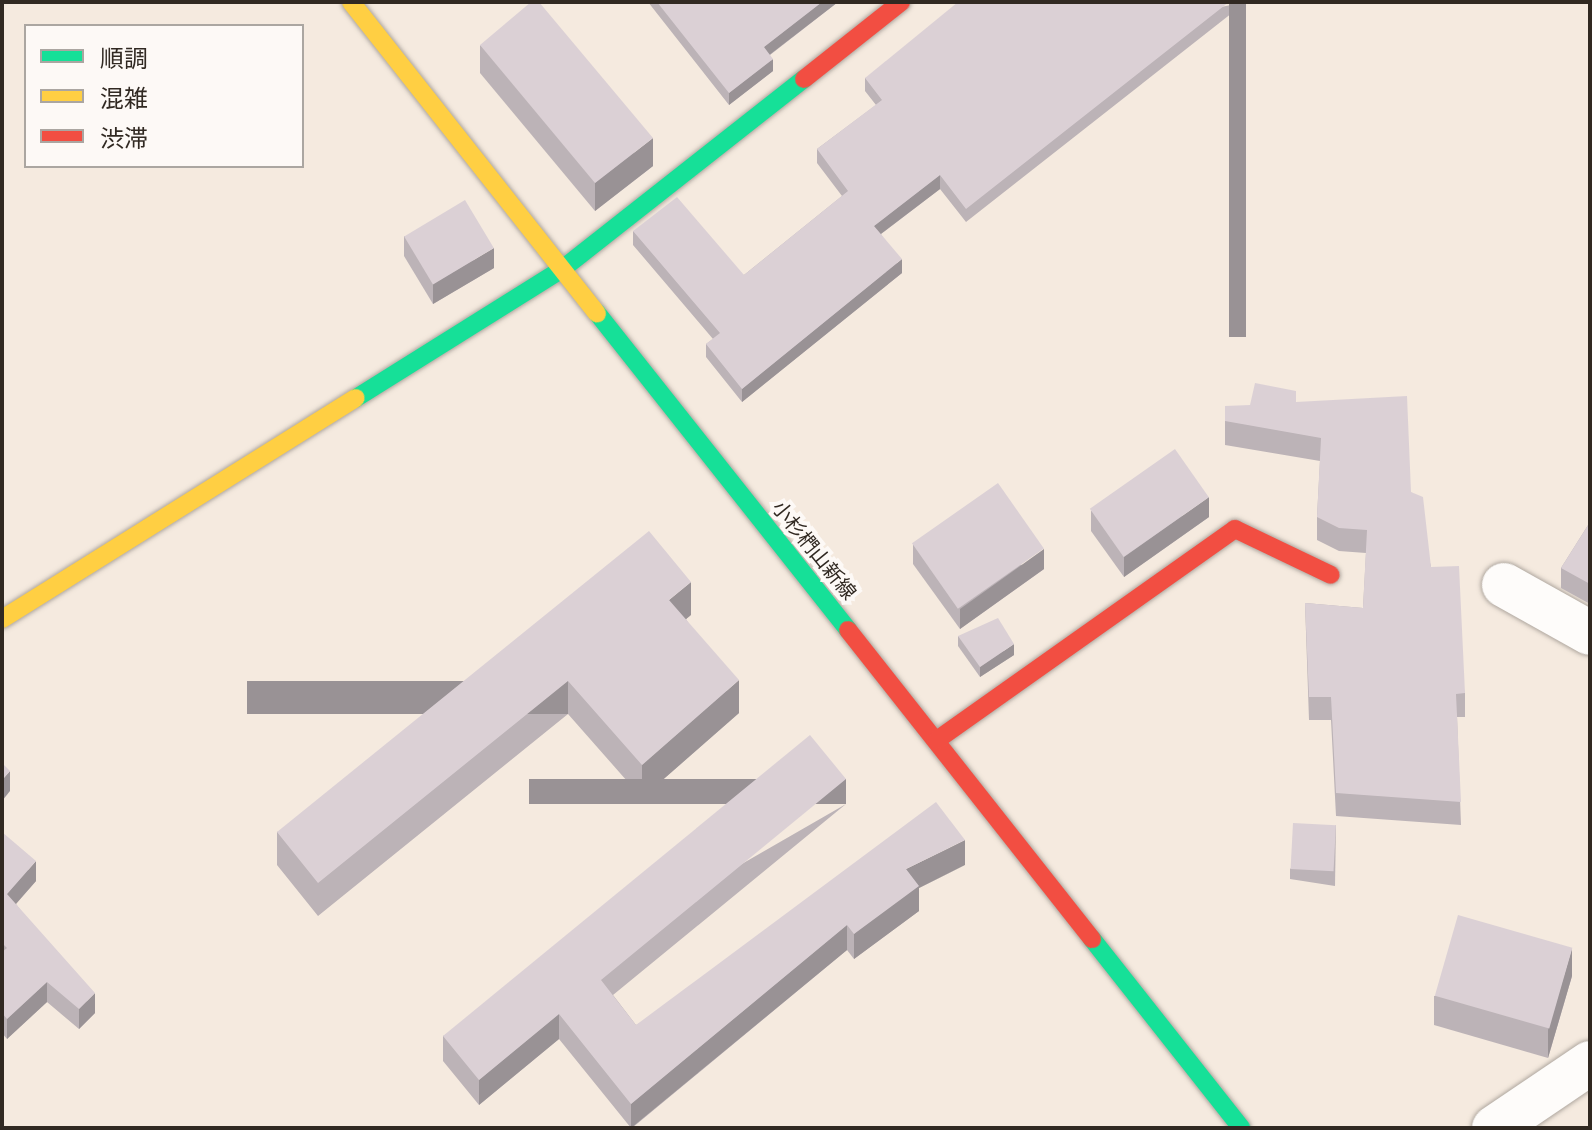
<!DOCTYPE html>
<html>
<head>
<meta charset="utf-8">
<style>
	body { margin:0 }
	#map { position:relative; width:1592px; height:1130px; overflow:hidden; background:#f5eadf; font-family:"Varela Round","Noto Sans JP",sans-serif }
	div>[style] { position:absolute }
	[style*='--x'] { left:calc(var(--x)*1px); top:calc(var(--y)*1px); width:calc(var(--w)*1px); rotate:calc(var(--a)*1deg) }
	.roads { filter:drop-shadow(0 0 2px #afa79f) drop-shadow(0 0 2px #afa79f) }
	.street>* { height:44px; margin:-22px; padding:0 22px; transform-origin:22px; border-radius:22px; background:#fefcfa }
	.fast>* { height:18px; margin:-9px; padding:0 9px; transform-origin:9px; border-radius:9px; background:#16e098 }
	.slow>* { height:18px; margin:-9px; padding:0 9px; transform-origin:9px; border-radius:9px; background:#ffcf43 }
	.jam>* { height:18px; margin:-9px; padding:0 9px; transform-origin:9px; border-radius:9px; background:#f24e42 }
	.wall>* { inset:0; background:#bcb3b7 }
	.shaded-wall>* { inset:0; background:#999295; transform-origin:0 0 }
	.building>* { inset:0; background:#dbd0d5; transform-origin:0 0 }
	span { translate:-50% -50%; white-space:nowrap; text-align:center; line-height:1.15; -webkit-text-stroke:8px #fdf9f6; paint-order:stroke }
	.street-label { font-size:20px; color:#312922 }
	.frame { position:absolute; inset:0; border:4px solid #312922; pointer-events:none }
	.legend { position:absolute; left:24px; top:24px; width:280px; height:144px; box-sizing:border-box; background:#fdf9f6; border:2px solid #aba6a1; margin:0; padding:10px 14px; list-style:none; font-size:24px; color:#312922 }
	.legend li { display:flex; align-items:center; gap:16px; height:40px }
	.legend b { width:40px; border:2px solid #aba6a1 }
</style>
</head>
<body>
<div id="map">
	<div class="roads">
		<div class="street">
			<i style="--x:1504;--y:585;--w:98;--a:29.2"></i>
			<i style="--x:1494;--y:1128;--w:116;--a:-34.1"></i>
		</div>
		<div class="fast">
			<i style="--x:597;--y:313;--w:404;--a:51.6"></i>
			<i style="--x:356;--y:398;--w:242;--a:-32"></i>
			<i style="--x:561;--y:270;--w:309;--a:-38.2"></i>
			<i style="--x:1092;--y:939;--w:241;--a:51.7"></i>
		</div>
		<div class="slow">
			<i style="--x:351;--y:2;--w:397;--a:51.7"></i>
			<i style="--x:2;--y:619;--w:417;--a:-32"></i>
		</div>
		<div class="jam">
			<i style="--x:804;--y:79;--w:124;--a:-38.4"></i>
			<i style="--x:848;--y:630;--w:394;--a:51.7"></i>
			<i style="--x:937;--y:740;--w:365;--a:-35.3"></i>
			<i style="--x:1235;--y:529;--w:106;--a:25.6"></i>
		</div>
	</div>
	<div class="wall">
		<i style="clip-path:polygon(648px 2px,838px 2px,770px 55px,773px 71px,729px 105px)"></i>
		<i style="clip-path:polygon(1246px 2px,966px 222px,940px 189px,881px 234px,902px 273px,742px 402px,706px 357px,706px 344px,713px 339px,633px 245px,633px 231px,744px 275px,842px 196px,817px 163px,817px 149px,876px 105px,865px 91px,865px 78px)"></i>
		<i style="clip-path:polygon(480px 45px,653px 166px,595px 211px,480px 73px)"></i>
		<i style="clip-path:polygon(404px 236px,494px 268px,433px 304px,404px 256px)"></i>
		<i style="clip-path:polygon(1296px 402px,1411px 492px,1465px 693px,1465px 717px,1457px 717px,1461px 825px,1336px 816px,1331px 720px,1309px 720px,1305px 603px,1363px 608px,1366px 553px,1339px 551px,1317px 540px,1317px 517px,1320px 461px,1225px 445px,1225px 421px)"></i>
		<i style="clip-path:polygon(1091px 511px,1209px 517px,1124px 577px,1091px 531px)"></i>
		<i style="clip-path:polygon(1590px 522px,1590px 604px,1561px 588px,1561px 568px)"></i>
		<i style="clip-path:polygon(913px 544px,1044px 569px,960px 629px,913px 564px)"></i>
		<i style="clip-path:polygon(691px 615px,686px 619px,739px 713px,642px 798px,568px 714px,318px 916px,277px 865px,277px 832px)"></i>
		<i style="clip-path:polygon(958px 636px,1014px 655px,980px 677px,958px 646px)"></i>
		<i style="clip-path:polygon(846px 804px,613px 995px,636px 1025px,965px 865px,919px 888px,919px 911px,854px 959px,847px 950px,632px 1128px,631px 1128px,559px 1039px,479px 1105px,443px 1061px,443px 1036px)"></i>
		<i style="clip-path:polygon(1336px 825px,1335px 886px,1290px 879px,1290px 869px)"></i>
		<i style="clip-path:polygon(2px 832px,36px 881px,16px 904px,95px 1013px,79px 1029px,47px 1002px,7px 1039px,2px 1033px)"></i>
		<i style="clip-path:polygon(1572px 976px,1548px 1058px,1434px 1025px,1434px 996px)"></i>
	</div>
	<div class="shaded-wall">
		<i style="clip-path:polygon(822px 2px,838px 2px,764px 59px,764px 47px)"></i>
		<i style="left:1229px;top:2px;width:17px;height:335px"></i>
		<i style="clip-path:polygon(773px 59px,773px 71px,729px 105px,729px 93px)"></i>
		<i style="clip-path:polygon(653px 138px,653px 166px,595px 211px,595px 183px)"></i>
		<i style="clip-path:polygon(940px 175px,940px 189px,874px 239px,874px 226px)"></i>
		<i style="clip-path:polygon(494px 248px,494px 268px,433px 304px,433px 284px)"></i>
		<i style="clip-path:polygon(902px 259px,902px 273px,742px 402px,742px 389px)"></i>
		<i style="clip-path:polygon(1209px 497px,1209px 517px,1124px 577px,1124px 557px)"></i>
		<i style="clip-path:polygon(1044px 549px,1044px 569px,960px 629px,960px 609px)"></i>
		<i style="clip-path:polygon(691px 582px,691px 615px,669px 633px,669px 600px)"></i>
		<i style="clip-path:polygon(1014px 644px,1014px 655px,980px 677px,980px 667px)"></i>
		<i style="clip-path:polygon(739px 680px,739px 713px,642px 798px,642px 765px)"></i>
		<i style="left:568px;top:681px;width:33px;height:321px;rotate:90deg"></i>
		<i style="clip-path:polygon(10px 771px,10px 791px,2px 801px,2px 780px)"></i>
		<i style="left:846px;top:779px;width:25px;height:317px;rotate:90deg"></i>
		<i style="clip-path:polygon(965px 840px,965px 865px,919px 888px,919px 911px,854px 959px,854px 934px,906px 869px)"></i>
		<i style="clip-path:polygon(36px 861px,36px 881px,7px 914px,7px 894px)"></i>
		<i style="clip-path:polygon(847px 925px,847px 950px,631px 1128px,631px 1104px)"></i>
		<i style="clip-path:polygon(1572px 948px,1572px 976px,1548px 1058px,1548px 1030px)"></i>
		<i style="clip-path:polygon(47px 982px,47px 1002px,7px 1039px,7px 1019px)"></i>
		<i style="clip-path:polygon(95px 993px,95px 1013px,79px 1029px,79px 1009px)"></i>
		<i style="clip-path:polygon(559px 1014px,559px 1039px,479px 1105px,479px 1080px)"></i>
	</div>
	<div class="building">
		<i style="clip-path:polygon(531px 2px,539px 2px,653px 138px,595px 183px,480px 45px)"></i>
		<i style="clip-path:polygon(657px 2px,822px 2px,764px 47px,773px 59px,729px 93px)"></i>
		<i style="clip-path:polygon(958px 2px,1229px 2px,966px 209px,940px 175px,874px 226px,902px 259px,742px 389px,706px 344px,720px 333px,633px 231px,677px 197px,744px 275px,848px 191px,817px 149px,882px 100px,865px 78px)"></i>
		<i style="left:465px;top:200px;width:56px;height:71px;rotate:59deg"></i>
		<i style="clip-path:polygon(1255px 383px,1296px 391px,1296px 402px,1407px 396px,1411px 492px,1423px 497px,1431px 567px,1459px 566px,1465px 693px,1456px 694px,1461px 802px,1336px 793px,1331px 697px,1309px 697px,1305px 603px,1363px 608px,1367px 530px,1339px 528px,1317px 517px,1321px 438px,1225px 421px,1225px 406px,1250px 405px)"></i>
		<i style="left:1175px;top:449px;width:59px;height:104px;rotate:55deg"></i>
		<i style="left:998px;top:483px;width:80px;height:105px;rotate:55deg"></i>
		<i style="clip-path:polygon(1590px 522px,1590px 584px,1561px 568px)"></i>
		<i style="clip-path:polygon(649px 531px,691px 582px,669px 600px,739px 680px,642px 765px,568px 681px,318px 883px,277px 832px)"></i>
		<i style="clip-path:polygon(998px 618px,1014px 644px,980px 667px,958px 636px)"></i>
		<i style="clip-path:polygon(810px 735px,846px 779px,601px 980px,636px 1025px,936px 802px,965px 840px,906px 869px,919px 886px,854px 934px,847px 925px,631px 1104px,559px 1014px,479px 1080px,443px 1036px)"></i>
		<i style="clip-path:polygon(2px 763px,10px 771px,2px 780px)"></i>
		<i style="left:1293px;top:823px;width:43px;height:46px;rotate:3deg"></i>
		<i style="clip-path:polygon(2px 832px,36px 861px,7px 894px,95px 993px,79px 1009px,47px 982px,7px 1019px,2px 1013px,2px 952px,7px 948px,2px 943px)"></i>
		<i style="left:1458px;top:915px;width:119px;height:84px;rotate:16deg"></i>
	</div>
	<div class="street-label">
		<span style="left:813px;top:551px;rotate:51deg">小杉椚山新線</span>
	</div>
	<div class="frame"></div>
	<ul class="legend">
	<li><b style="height:10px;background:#16e098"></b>順調</li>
	<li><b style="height:10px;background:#ffcf43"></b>混雑</li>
	<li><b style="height:10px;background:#f24e42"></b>渋滞</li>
	</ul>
</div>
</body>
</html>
